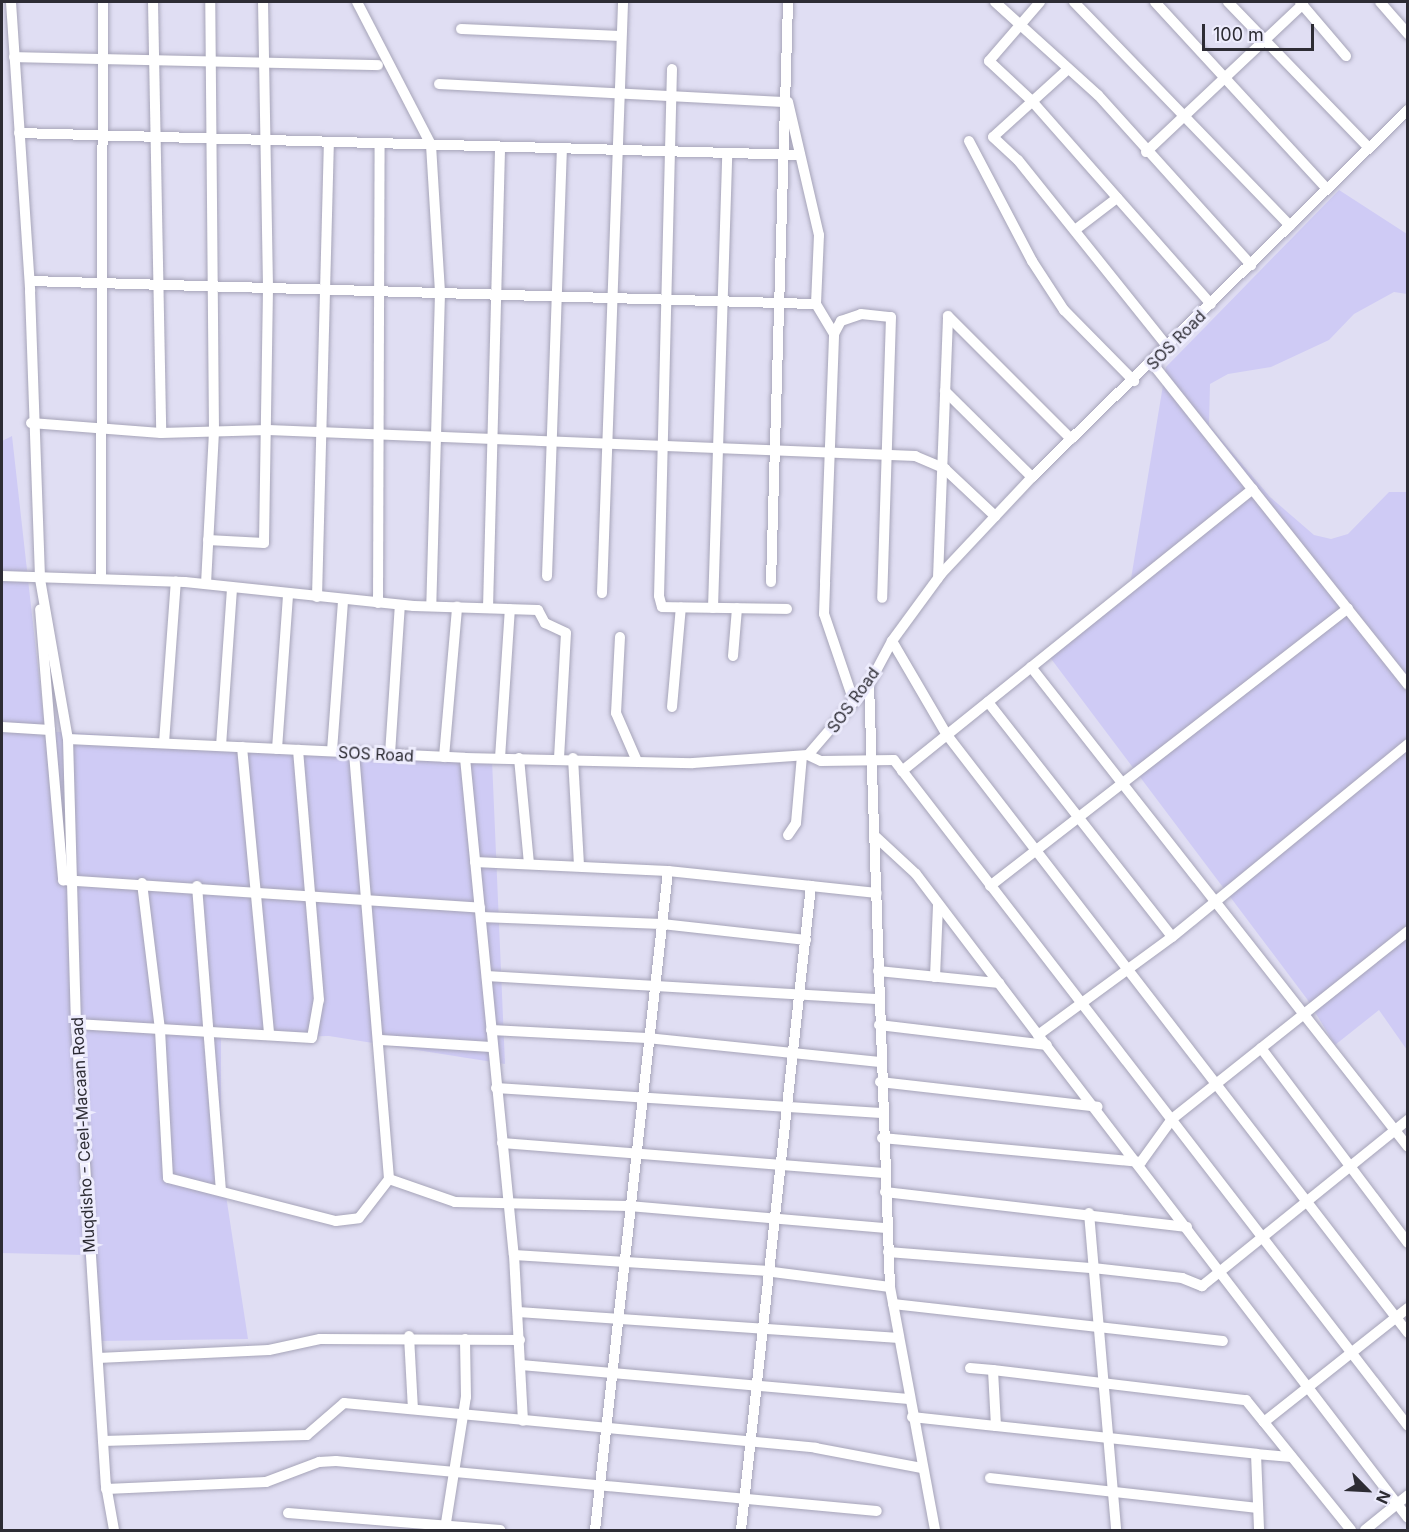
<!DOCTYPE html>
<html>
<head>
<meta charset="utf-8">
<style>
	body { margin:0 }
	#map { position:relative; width:1409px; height:1532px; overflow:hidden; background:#e0def3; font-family:Inter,sans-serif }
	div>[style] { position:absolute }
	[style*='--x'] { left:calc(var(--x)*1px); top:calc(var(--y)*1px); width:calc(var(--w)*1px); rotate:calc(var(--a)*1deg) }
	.green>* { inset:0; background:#cfcbf5 }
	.roads { filter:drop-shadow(0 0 2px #a6a4b8) drop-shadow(0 0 2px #a6a4b8) }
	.minor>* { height:10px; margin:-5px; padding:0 5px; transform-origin:5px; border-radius:5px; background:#fff }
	span { translate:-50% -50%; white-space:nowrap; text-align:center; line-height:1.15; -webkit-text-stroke:6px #edecfd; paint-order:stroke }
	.street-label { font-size:16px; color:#2d2c34 }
	.frame { position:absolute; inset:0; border:3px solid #2d2c34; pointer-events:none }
	.north { position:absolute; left:1337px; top:1460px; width:60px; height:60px; -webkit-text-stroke:4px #edecfd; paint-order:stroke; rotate:114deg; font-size:16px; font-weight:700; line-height:24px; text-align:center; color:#2d2c34 }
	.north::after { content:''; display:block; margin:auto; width:21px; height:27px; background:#2d2c34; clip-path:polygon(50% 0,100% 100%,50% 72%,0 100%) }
	.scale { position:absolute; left:1202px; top:24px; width:112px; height:27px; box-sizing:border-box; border:3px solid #2d2c34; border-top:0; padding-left:8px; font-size:18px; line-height:21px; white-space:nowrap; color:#2d2c34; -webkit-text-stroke:4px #edecfd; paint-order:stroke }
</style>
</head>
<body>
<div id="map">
	<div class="green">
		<i style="clip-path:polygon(1339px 190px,1407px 234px,1407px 294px,1394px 292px,1354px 314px,1329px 340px,1271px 367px,1228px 374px,1210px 384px,1209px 425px,1270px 497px,1314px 535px,1331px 539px,1348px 534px,1389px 492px,1407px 492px,1407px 1050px,1379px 1010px,1335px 1045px,1307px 999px,1046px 652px,1129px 591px,1166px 367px)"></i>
		<i style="clip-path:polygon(12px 436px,45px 731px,492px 760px,505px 1064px,329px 1036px,221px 1038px,221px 1163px,248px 1339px,99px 1341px,84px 1255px,2px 1253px,2px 441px)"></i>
	</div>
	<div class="roads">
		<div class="minor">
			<i style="--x:11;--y:2;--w:290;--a:86.2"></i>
			<i style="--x:30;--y:291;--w:288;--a:88"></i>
			<i style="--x:40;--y:579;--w:162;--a:80.1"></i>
			<i style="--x:68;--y:739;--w:285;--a:88.4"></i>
			<i style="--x:76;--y:1024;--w:462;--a:86.3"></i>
			<i style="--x:106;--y:1485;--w:46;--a:79.9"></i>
			<i style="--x:153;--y:2;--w:431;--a:88.9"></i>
			<i style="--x:357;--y:2;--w:161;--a:62.6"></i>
			<i style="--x:431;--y:145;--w:148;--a:86.5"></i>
			<i style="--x:440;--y:293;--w:313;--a:91.6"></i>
			<i style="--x:995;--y:2;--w:139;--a:42.1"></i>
			<i style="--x:1098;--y:95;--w:229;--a:48"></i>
			<i style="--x:1040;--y:2;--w:78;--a:130.8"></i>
			<i style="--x:989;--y:61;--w:57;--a:42.9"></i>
			<i style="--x:1031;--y:100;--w:272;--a:48.6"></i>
			<i style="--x:1074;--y:2;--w:311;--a:46"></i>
			<i style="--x:1155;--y:2;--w:254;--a:47.4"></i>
			<i style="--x:1228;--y:2;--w:203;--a:46"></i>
			<i style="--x:1300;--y:2;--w:71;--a:49.6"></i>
			<i style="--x:1380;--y:2;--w:43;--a:48.8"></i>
			<i style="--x:461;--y:29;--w:160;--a:2.5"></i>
			<i style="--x:14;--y:57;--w:364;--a:1.3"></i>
			<i style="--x:672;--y:69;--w:527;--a:91.41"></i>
			<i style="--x:659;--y:596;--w:11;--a:75"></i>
			<i style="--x:662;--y:607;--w:125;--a:0.9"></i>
			<i style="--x:1068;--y:69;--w:101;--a:137.8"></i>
			<i style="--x:993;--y:137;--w:34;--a:43"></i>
			<i style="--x:1018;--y:160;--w:240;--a:51.3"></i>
			<i style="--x:439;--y:84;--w:349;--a:3"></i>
			<i style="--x:788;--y:102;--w:137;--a:76.9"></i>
			<i style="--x:819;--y:235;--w:69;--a:92.5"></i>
			<i style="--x:816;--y:304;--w:35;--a:59"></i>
			<i style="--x:19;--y:133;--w:781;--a:1.61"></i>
			<i style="--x:969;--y:141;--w:136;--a:62.3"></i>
			<i style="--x:1032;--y:261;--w:59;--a:56.9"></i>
			<i style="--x:1064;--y:310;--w:100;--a:45.4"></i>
			<i style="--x:1146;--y:152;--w:216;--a:-43.3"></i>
			<i style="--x:1075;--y:230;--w:53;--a:-37.3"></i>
			<i style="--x:30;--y:281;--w:786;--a:1.68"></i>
			<i style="--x:1152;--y:363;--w:411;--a:51.5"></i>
			<i style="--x:945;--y:391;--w:122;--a:44.7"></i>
			<i style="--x:31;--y:423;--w:130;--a:4.4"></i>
			<i style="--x:161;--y:433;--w:107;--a:-1.6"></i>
			<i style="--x:268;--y:430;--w:648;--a:2.3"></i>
			<i style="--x:915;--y:456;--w:33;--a:23"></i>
			<i style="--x:945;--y:469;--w:69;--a:43.2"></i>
			<i style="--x:208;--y:540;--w:56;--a:3.1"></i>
			<i style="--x:264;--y:543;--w:256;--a:-89.1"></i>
			<i style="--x:268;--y:287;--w:285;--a:-91"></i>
			<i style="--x:2;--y:576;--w:183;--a:1.9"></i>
			<i style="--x:185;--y:582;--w:230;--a:6"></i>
			<i style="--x:414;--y:606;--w:124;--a:1.8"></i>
			<i style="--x:538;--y:610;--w:15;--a:62"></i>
			<i style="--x:545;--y:623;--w:23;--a:25"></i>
			<i style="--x:566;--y:633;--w:125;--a:93.2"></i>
			<i style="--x:547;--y:576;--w:428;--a:-88"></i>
			<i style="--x:938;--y:578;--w:262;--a:-87.8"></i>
			<i style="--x:948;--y:316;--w:174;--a:45"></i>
			<i style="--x:101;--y:579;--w:577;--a:-89.8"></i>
			<i style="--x:771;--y:582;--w:580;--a:-88.32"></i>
			<i style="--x:206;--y:584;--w:153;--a:-87"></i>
			<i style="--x:214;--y:431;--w:429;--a:-90.5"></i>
			<i style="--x:602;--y:593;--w:591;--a:-87.96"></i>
			<i style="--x:317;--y:597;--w:455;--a:-88.5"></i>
			<i style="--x:378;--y:603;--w:460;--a:-89.8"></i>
			<i style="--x:488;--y:608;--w:461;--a:-88.5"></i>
			<i style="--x:713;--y:608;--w:455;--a:-88.2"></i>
			<i style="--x:620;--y:637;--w:76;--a:93"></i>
			<i style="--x:616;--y:713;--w:50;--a:66.5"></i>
			<i style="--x:892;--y:641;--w:109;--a:59.7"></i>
			<i style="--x:947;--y:735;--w:755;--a:52.37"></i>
			<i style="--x:733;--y:656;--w:48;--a:-85.2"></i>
			<i style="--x:1031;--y:667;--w:610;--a:51.85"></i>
			<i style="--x:869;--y:684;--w:603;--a:88.01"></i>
			<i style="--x:890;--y:1287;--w:247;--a:79.5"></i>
			<i style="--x:854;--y:702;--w:93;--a:-108.8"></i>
			<i style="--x:824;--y:614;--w:32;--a:-88"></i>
			<i style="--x:825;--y:582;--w:248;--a:-87.9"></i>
			<i style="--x:834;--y:334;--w:15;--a:-62"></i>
			<i style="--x:841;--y:321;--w:21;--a:-19"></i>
			<i style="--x:861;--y:314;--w:30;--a:6"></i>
			<i style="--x:891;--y:317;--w:281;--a:91.8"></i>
			<i style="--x:988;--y:702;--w:298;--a:51.9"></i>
			<i style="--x:672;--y:707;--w:100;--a:-84.9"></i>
			<i style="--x:2;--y:727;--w:48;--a:3.6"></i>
			<i style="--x:50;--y:730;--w:121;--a:-94.7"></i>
			<i style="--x:50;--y:730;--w:151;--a:85"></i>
			<i style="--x:63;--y:880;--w:418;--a:3.8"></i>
			<i style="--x:68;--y:739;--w:397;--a:2.7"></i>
			<i style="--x:465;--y:758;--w:228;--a:1.3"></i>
			<i style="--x:693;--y:763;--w:115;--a:-4"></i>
			<i style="--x:808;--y:755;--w:94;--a:-49.3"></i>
			<i style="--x:869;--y:684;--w:49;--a:-61.9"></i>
			<i style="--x:892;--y:641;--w:83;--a:-53.8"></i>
			<i style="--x:941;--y:574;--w:133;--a:-46.8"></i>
			<i style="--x:1032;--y:477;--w:525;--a:-44.31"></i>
			<i style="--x:164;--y:743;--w:162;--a:-85.8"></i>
			<i style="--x:1408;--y:744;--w:305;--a:140.7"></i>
			<i style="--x:1172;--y:937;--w:166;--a:143.8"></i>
			<i style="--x:1038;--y:1035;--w:608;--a:52.55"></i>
			<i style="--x:221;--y:746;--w:159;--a:-86"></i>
			<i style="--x:242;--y:747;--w:286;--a:84.6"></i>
			<i style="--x:277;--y:749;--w:155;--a:-85.9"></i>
			<i style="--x:332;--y:751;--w:151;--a:-85.8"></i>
			<i style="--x:354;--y:753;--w:427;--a:85.3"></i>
			<i style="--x:389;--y:1179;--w:70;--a:19.2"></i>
			<i style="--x:455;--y:1202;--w:173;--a:1.3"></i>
			<i style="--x:628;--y:1206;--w:260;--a:4.9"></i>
			<i style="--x:390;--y:754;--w:149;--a:-86.2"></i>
			<i style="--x:808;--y:755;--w:14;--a:25"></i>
			<i style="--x:821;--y:761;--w:73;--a:-0.8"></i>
			<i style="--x:894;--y:760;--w:841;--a:52.34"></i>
			<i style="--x:444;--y:757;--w:151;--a:-85"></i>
			<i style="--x:465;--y:758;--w:499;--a:84.4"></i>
			<i style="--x:514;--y:1255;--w:166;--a:86.9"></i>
			<i style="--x:500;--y:758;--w:149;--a:-86.2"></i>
			<i style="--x:519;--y:758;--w:106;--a:84.6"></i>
			<i style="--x:573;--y:758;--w:107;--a:86.8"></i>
			<i style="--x:902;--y:771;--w:450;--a:-38.8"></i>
			<i style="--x:788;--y:835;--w:14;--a:-56"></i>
			<i style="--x:796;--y:823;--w:67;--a:-84.9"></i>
			<i style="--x:876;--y:837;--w:54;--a:42.8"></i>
			<i style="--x:916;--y:874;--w:202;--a:52.8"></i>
			<i style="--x:475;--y:862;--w:193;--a:2.7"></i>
			<i style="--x:668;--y:871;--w:144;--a:6"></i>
			<i style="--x:142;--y:883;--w:148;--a:83"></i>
			<i style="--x:160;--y:1030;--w:148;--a:86.9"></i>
			<i style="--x:168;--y:1178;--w:173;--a:14.4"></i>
			<i style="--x:336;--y:1221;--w:23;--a:-7"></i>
			<i style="--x:359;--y:1218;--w:49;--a:-52.4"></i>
			<i style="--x:197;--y:886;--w:304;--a:85.5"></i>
			<i style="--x:990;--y:886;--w:453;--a:-37.8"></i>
			<i style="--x:481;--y:917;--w:181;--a:2.2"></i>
			<i style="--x:662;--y:924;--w:145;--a:6.3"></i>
			<i style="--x:878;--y:971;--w:122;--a:5.7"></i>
			<i style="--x:487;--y:976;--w:393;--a:3.4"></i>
			<i style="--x:935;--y:977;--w:73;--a:-87.6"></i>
			<i style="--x:76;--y:1024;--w:236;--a:3.4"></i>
			<i style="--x:312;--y:1038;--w:39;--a:-80"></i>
			<i style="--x:319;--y:1000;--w:251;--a:-94.8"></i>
			<i style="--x:879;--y:1025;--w:169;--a:6.8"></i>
			<i style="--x:491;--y:1030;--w:156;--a:2.9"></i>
			<i style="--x:647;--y:1038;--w:234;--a:5.9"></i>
			<i style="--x:381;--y:1040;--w:110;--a:3.6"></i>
			<i style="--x:1261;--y:1048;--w:244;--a:53"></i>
			<i style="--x:880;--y:1082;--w:219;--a:6.5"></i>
			<i style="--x:496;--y:1088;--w:386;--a:3.7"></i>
			<i style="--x:882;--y:1138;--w:260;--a:5.3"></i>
			<i style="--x:1141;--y:1162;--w:53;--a:-54.2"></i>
			<i style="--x:1172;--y:1119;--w:302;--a:-38.5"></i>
			<i style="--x:502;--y:1143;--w:383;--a:4.5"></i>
			<i style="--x:885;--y:1192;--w:304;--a:6.6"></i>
			<i style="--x:1089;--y:1213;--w:318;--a:85.1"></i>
			<i style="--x:888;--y:1252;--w:206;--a:4.5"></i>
			<i style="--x:1093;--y:1268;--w:90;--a:6.4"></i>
			<i style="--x:1182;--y:1278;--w:22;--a:22"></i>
			<i style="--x:1202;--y:1286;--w:265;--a:-38.9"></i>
			<i style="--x:514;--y:1255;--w:252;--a:3.6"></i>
			<i style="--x:765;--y:1271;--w:126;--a:7.3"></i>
			<i style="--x:893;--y:1304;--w:332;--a:6.4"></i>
			<i style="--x:518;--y:1312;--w:382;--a:3.9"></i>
			<i style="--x:409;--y:1336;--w:73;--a:86.9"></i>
			<i style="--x:98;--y:1358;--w:171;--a:-2.7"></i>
			<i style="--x:269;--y:1350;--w:52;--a:-12.2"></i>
			<i style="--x:320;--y:1339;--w:200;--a:0.3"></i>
			<i style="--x:521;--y:1365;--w:389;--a:5"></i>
			<i style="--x:970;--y:1368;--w:23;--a:5"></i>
			<i style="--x:912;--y:1417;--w:84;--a:6.1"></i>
			<i style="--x:996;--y:1426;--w:56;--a:-93.1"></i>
			<i style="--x:993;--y:1370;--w:255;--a:6.8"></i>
			<i style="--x:1246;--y:1400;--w:28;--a:51"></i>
			<i style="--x:996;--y:1426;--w:262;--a:6.1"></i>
			<i style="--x:1256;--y:1454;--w:76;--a:87.7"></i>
			<i style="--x:103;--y:1441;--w:204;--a:-1.7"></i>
			<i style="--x:307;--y:1435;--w:49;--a:-40.9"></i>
			<i style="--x:344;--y:1403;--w:474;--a:5.4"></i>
			<i style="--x:816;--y:1448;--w:108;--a:10.7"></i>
			<i style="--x:1256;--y:1454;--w:36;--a:5"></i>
			<i style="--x:990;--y:1478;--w:269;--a:6.4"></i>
			<i style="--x:106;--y:1489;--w:160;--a:-2.5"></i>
			<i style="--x:266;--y:1482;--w:57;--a:-20.7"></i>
			<i style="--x:319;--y:1462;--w:17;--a:-3"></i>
			<i style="--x:336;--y:1461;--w:543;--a:5.28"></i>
			<i style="--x:288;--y:1513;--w:213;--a:4.6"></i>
			<i style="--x:445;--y:1529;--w:134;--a:-81"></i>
			<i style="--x:466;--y:1397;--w:58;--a:-91"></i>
			<i style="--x:595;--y:1530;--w:663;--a:-83.68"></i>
			<i style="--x:741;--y:1530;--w:648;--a:-83.8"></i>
			<i style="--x:811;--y:886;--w:66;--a:6.1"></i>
			<i style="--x:1351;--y:1530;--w:139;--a:-128.9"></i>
			<i style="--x:1264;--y:1422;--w:184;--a:-38.4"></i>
			<i style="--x:1365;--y:1530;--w:55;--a:-39.1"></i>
		</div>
	</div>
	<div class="street-label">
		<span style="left:1176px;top:340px;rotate:-45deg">SOS Road</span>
		<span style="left:853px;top:700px;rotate:-54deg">SOS Road</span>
		<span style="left:376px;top:754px;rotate:3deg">SOS Road</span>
		<span style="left:83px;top:1135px;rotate:-93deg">Muqdisho - Ceel-Macaan Road</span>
	</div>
	<div class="frame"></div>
	<div class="north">N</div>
	<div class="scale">100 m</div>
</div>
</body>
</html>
